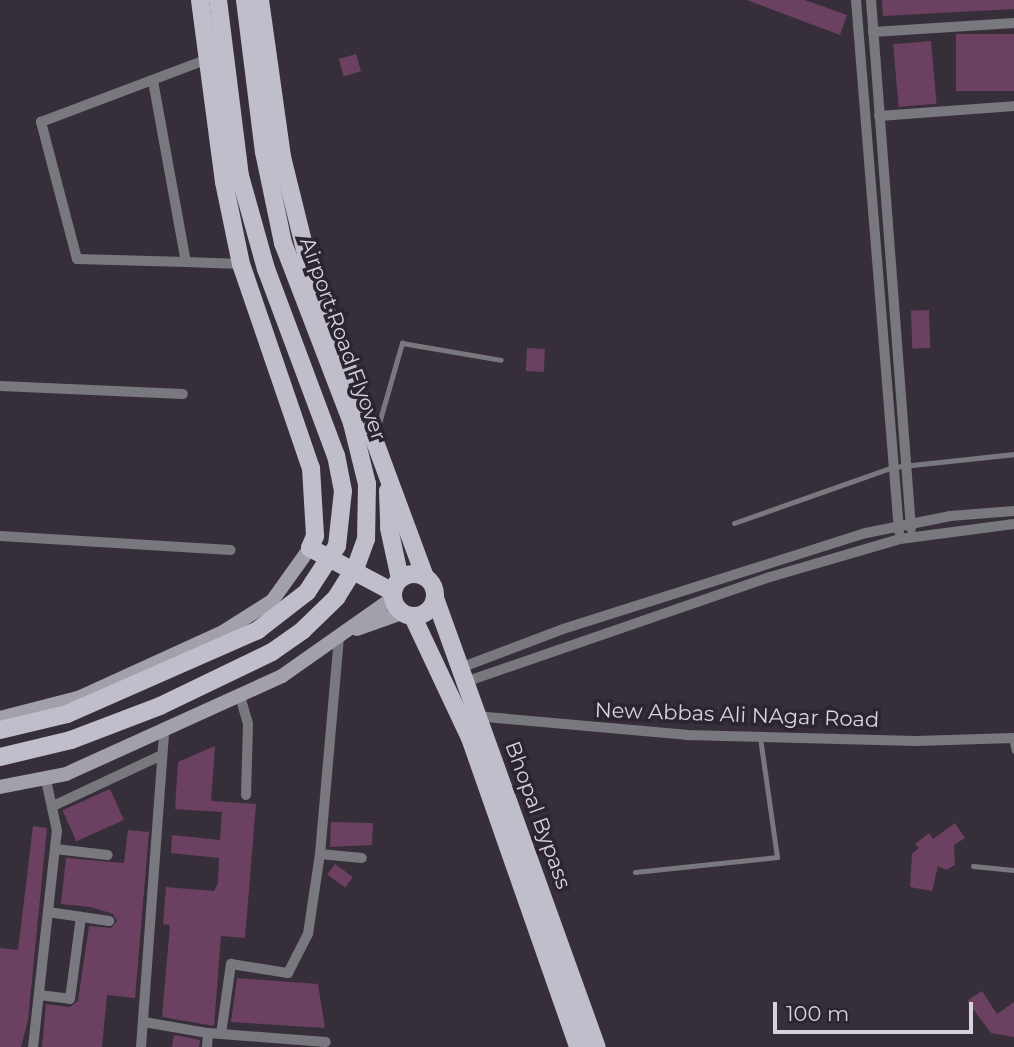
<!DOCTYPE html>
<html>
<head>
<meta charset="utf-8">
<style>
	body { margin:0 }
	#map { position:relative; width:1014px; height:1047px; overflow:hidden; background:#362f39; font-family:Montserrat,sans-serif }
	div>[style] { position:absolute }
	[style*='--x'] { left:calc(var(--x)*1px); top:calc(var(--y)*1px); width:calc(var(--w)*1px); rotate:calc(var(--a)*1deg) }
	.building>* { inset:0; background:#6c4061; transform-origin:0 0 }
	.lane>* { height:5px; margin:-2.5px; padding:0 2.5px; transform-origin:2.5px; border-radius:2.5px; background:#7a787f }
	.street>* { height:10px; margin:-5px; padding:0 5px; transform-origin:5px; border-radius:5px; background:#7a787f }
	.secondary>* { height:14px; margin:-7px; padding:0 7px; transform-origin:7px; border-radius:7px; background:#a2a0aa }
	.primary>* { height:18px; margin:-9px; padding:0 9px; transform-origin:9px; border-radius:9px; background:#c1becb }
	.primary>.ring { margin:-9px; padding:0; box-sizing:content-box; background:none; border:18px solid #c1becb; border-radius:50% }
	.primary-bridge>* { height:18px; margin:-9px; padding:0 9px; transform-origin:9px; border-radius:9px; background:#c1becb }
	span { translate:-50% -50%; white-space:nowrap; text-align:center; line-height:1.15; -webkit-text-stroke:7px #2c252f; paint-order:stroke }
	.street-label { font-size:21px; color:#d8d3da }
	.scale { position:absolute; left:773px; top:1002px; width:200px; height:32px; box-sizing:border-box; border:4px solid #d8d3da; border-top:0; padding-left:9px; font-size:21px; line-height:24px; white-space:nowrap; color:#d8d3da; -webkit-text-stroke:5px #2c252f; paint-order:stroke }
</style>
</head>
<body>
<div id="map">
	<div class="building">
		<i style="clip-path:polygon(747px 0,805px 0,847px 15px,840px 35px)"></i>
		<i style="clip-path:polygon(882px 0,1014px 0,1014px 9px,883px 16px)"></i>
		<i style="left:1014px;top:34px;width:57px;height:58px;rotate:90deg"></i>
		<i style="left:931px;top:41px;width:63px;height:38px;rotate:85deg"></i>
		<i style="left:356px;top:54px;width:18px;height:18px;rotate:74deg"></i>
		<i style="left:929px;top:310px;width:38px;height:18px;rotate:88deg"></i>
		<i style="left:527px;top:348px;width:18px;height:23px;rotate:3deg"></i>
		<i style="clip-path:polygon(215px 746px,211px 801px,256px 804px,245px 938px,221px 936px,214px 1026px,162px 1017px,170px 925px,163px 924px,166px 887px,214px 891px,218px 883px,219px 858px,171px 853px,172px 835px,220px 840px,222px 812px,175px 809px,178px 762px)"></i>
		<i style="left:110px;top:789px;width:34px;height:52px;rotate:66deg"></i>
		<i style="clip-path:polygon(331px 822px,373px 823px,372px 845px,330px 847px)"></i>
		<i style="clip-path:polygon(955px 823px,965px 838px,954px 845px,955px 865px,946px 870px,938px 866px,932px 891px,910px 887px,912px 854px,919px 848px,915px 844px,929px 833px,933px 839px)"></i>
		<i style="clip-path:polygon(33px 826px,47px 828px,28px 1020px,21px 1047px,0 1047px,0 948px,18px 950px)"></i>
		<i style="clip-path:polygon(128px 830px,149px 832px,135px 998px,107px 995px,102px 1047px,42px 1047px,46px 1004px,70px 1007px,78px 1001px,89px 926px,111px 928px,117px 921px,113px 914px,91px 907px,61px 904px,66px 858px,124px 863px)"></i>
		<i style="left:335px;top:864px;width:22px;height:13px;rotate:36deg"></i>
		<i style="clip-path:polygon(237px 978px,318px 984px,325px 1028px,231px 1022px)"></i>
		<i style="clip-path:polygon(982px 991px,997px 1014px,1014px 1002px,1014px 1037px,991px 1033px,967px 1001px)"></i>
		<i style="clip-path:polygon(174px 1035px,200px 1040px,199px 1047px,172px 1047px)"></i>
	</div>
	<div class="lane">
		<i style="--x:377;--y:430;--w:91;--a:-74"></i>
		<i style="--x:402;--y:343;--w:100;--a:9.7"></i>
		<i style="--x:734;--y:523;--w:169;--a:-19.4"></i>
		<i style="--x:893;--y:467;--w:122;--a:-6.1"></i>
		<i style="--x:1011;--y:738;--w:13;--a:77"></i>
		<i style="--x:973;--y:866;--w:41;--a:5.6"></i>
		<i style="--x:635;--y:872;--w:143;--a:-6"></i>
		<i style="--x:777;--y:857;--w:121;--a:-98.1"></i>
	</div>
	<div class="street">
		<i style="--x:856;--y:0;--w:533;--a:85.37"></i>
		<i style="--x:871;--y:0;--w:530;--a:85.67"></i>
		<i style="--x:873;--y:32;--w:141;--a:-3.7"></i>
		<i style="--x:153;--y:81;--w:184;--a:79.7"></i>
		<i style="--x:186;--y:262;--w:55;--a:2.1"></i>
		<i style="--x:879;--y:116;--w:135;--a:-4.2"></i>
		<i style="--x:186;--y:262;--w:109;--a:-178.4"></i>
		<i style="--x:77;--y:259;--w:142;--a:-104.7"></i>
		<i style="--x:41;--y:122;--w:178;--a:-20.7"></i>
		<i style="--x:0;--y:386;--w:183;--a:2.5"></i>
		<i style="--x:0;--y:536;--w:231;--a:3.5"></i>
		<i style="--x:460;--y:668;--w:110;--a:-20.7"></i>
		<i style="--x:563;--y:629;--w:318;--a:-17.6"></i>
		<i style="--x:866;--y:533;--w:86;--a:-11.4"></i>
		<i style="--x:950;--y:516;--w:64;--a:-4.5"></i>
		<i style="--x:465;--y:682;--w:323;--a:-19"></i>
		<i style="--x:770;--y:577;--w:135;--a:-16.3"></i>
		<i style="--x:900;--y:539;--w:115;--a:-7.5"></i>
		<i style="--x:240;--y:696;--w:29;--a:74"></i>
		<i style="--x:248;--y:724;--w:71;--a:91.6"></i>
		<i style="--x:475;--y:716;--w:212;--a:5.1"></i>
		<i style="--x:686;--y:735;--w:230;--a:1.5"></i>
		<i style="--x:916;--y:741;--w:98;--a:-1.8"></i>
		<i style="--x:53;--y:806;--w:120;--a:-25.1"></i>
		<i style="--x:55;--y:849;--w:53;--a:6.5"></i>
		<i style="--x:320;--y:854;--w:42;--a:5.4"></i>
		<i style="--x:48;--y:912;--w:62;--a:8.4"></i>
		<i style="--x:39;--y:995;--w:31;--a:7"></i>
		<i style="--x:70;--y:999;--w:83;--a:-82.4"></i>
		<i style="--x:144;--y:1022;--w:65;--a:9.8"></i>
		<i style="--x:208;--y:1033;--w:118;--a:4.4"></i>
		<i style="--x:221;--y:1034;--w:71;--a:-81.9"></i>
		<i style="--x:231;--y:964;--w:58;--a:9"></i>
		<i style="--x:288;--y:973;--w:44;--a:-62.9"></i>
		<i style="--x:308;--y:934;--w:81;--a:-81.5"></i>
		<i style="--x:320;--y:854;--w:220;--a:-85"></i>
		<i style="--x:33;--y:1047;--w:217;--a:-83.7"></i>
		<i style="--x:57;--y:831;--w:52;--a:-102.2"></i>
		<i style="--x:141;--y:1047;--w:316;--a:-85.8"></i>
		<i style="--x:207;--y:1047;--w:14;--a:-86"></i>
	</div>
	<div class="secondary">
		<i style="--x:357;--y:629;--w:48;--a:-19.6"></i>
		<i style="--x:0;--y:718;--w:81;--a:-14.4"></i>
		<i style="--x:78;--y:698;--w:159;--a:-24.5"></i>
		<i style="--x:223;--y:632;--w:58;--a:-32.3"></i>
		<i style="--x:272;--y:601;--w:65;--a:-54.4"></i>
		<i style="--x:0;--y:787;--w:67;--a:-11.1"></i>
		<i style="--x:66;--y:774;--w:237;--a:-24.4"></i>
		<i style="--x:282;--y:676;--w:136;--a:-35.1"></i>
	</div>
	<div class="primary">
		<i style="--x:200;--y:0;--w:184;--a:82.5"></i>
		<i style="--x:224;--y:182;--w:84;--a:78.3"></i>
		<i style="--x:241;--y:264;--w:216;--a:71.1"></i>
		<i style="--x:311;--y:468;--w:68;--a:86.6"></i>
		<i style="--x:315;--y:536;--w:13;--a:113"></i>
		<i style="--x:310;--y:548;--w:94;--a:27.9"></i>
		<i style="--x:218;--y:0;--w:177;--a:82.9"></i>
		<i style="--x:245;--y:0;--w:153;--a:82.9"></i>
		<i style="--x:260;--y:0;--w:159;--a:82"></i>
		<i style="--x:282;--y:157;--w:104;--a:76.1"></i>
		<i style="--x:307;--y:258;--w:340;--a:69.7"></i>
		<i style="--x:388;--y:491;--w:37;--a:88"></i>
		<i style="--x:389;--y:528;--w:52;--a:77.8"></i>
		<i class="ring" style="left:393px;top:574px;width:24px;height:24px"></i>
		<i style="--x:435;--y:598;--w:477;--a:70.2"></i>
		<i style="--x:413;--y:617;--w:134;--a:64.8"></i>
		<i style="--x:470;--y:738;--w:327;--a:70.7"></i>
		<i style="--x:0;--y:730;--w:69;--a:-13.4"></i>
		<i style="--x:0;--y:757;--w:73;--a:-13.5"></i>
		<i style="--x:71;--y:740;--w:95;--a:-20.9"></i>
		<i style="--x:160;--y:706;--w:124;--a:-25.7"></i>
		<i style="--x:272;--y:652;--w:38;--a:-35"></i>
		<i style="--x:303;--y:630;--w:47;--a:-44.1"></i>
	</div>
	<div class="primary-bridge">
		<i style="--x:264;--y:152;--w:93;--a:78.2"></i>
		<i style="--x:283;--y:243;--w:193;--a:69"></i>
		<i style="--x:352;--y:423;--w:63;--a:76.2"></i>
		<i style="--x:367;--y:484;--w:55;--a:91"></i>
		<i style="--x:366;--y:539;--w:29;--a:110"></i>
		<i style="--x:356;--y:566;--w:36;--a:122"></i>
		<i style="--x:67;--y:714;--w:209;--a:-23.7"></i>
		<i style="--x:258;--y:630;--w:62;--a:-37.8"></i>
		<i style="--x:307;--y:592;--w:55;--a:-56.9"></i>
		<i style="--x:337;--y:546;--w:55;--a:-83.8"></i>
		<i style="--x:343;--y:491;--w:36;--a:-101"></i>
		<i style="--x:336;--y:456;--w:200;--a:-110.5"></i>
		<i style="--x:266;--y:269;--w:97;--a:-105.6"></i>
	</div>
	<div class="street-label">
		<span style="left:343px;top:339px;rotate:70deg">Airport Road Flyover</span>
		<span style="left:737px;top:715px;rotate:2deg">New Abbas Ali NAgar Road</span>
		<span style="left:538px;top:815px;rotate:70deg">Bhopal Bypass</span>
	</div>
	<div class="scale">100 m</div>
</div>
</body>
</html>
